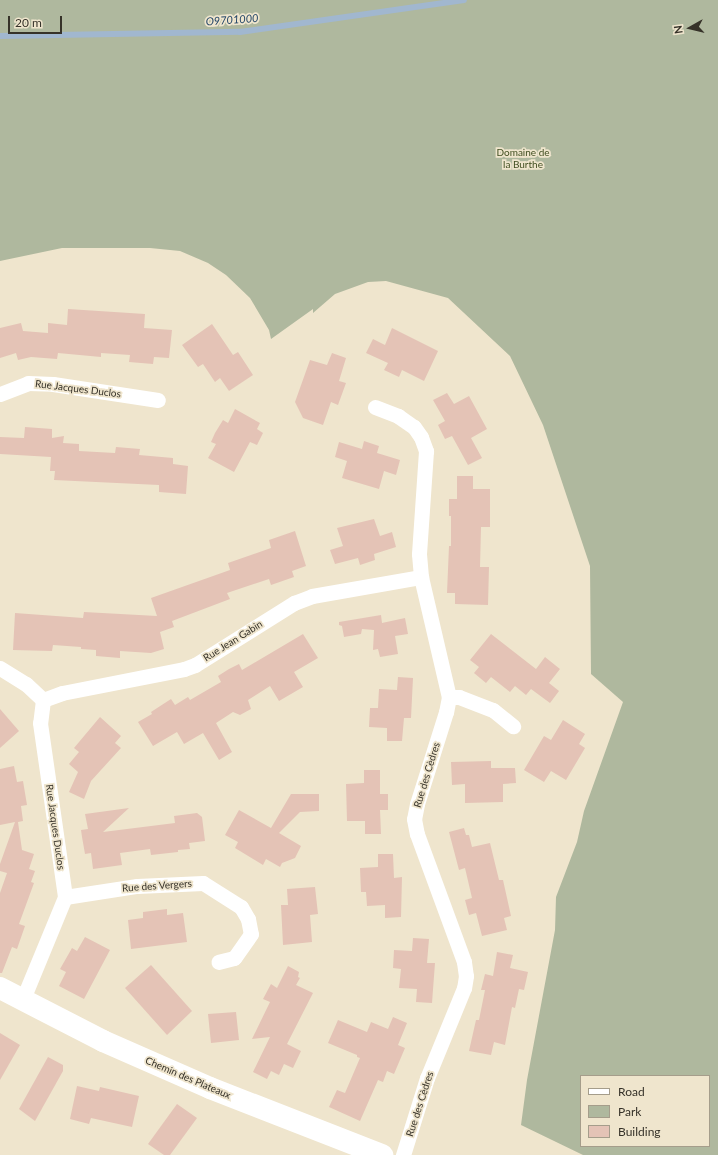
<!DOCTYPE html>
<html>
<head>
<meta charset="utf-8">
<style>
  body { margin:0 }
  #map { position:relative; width:718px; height:1155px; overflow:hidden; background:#efe5cd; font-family:Lato,sans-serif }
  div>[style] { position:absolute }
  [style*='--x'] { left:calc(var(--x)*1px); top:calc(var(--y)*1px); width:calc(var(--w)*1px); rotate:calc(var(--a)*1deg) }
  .green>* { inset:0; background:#afb89e }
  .stream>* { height:5.5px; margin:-2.75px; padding:0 2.75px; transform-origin:2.75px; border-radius:2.75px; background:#a1b7cf }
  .building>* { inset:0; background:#e4c3b6 }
  .street>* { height:15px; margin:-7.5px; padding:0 7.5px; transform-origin:7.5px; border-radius:7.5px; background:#fff }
  .secondary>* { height:22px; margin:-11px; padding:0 11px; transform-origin:11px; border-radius:11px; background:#fff }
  span { translate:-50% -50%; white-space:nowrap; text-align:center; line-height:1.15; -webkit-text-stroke:3.5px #efe5cd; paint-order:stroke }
  .park-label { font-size:10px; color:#414f21 }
  .street-label { font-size:10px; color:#363229 }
  .water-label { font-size:11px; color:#224567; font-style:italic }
  .legend { position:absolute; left:580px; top:1075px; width:130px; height:72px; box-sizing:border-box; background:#efe5cd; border:1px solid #a59d8b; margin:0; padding:5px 7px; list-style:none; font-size:12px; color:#363229 }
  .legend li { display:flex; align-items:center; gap:8px; height:20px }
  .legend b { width:20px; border:1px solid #a59d8b }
  .north { position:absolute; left:670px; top:8px; width:40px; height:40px; -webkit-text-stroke:3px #efe5cd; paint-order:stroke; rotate:262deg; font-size:11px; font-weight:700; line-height:16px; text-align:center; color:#363229 }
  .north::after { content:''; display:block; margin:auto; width:14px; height:18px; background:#363229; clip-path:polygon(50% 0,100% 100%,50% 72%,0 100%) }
  .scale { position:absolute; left:8px; top:16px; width:54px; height:18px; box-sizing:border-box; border:2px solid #363229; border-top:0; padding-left:5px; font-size:12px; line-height:14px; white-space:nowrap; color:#363229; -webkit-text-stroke:3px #efe5cd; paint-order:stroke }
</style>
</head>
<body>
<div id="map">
  <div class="green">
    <i style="clip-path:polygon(evenodd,0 0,718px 0,718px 1155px,583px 1155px,521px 1125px,527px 1080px,555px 930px,556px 897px,577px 842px,584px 811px,623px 702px,591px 674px,590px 566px,543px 425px,510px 356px,448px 298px,386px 281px,368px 282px,335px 294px,313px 313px,313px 309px,271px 339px,269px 330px,250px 298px,226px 275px,208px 263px,180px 251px,150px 248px,62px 248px,0 261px,0 0,581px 1076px,709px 1076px,709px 1146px,581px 1146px,581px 1076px)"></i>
  </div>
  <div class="stream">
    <i style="--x:0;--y:36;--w:240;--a:-1"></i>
    <i style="--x:240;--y:32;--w:226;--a:-8.1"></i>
  </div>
  <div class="building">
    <i style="clip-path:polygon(68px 309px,145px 314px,144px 328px,172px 330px,169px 358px,154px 357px,153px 364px,129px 362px,130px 355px,101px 353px,101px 357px,58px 353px,57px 359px,31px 357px,18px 360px,16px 353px,0 358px,0 328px,21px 323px,23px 331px,48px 333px,48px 323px,67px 325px)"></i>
    <i style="clip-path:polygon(212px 324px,233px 355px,238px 352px,253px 375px,229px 391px,220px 378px,215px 382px,203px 364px,198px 367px,182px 345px)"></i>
    <i style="clip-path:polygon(392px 328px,438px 351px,424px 381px,402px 370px,399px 377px,384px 370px,388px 363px,366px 353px,373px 339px,385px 345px)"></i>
    <i style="clip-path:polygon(332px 353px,346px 358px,339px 381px,346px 383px,338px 405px,331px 402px,323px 425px,303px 418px,295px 402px,310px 360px,327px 365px)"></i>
    <i style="clip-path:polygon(447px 393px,454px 404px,469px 396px,487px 429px,471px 438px,482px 458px,468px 465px,452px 436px,445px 439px,438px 425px,445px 421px,433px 400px)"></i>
    <i style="clip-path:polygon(235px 409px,260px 423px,257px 429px,263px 433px,257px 445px,250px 442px,234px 472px,208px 458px,216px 444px,211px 442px,215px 433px,223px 420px,228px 423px)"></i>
    <i style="clip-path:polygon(25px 427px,52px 429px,52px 438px,64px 436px,63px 443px,79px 444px,79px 451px,115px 453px,116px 447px,140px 449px,139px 455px,173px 458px,173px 464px,188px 466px,186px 494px,159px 492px,159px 485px,54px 480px,55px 471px,50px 471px,51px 457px,0 454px,0 437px,24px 438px)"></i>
    <i style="clip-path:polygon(364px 441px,379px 446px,377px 453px,400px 460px,396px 475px,384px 471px,379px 489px,342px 478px,347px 461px,335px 457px,339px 442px,362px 449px)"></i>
    <i style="clip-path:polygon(457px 476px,473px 476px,473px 489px,490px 489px,490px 527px,481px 527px,480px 567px,489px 567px,488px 605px,455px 604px,455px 593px,447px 593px,449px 546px,451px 546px,451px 516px,449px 516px,449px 499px,457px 499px)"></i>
    <i style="clip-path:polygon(374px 519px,380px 536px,392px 532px,396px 547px,374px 554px,375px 560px,360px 565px,358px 558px,335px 564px,330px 550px,343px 546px,337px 528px)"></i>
    <i style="clip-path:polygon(295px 531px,306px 566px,292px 571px,294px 577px,271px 585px,269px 579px,227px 593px,230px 599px,172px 621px,174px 627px,160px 632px,164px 649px,151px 653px,120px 651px,120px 658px,96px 656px,96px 650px,81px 649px,81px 647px,53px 645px,52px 651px,13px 650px,15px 613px,83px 618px,84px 612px,157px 616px,151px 598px,230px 570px,228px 563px,271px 548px,269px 540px)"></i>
    <i style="clip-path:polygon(381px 615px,382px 623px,405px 618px,408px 634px,395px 636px,398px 654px,380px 657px,378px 649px,373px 650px,374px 630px,362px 629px,361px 634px,344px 637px,342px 626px,339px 625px,339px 622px)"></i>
    <i style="clip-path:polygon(303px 634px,318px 658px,294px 672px,303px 687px,279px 701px,270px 686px,248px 700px,251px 709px,240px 715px,233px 712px,216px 723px,232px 752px,219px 760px,203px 733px,184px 744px,177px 732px,153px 746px,138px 722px,152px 714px,151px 712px,171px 699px,175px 705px,188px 697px,190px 700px,221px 682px,218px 676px,229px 669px,239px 664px,242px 670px)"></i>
    <i style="clip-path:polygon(491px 634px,536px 669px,545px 657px,560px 669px,549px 683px,559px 691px,550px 703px,531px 689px,526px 695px,515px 686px,510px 692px,491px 677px,486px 683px,474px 673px,479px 667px,470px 660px)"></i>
    <i style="clip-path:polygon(398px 677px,413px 678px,411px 718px,404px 718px,402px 741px,387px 741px,387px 728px,369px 727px,370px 708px,378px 708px,379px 689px,397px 690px)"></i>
    <i style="clip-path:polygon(0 709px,19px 731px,0 748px)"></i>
    <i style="clip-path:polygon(100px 717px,121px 736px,115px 743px,121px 748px,91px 781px,84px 799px,69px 792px,78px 772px,69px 764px,79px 752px,74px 748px)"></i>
    <i style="clip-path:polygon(563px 720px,585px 734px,579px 744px,585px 748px,566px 780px,551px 771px,544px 782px,524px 770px,544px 736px,551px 740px)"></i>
    <i style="clip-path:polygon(491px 761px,491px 768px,515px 768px,516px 783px,503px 784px,503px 802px,465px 803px,465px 784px,452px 785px,451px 762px)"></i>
    <i style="clip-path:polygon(14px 766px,17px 782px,23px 781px,27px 805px,21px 806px,23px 821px,18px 822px,22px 850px,34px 854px,29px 869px,35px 871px,31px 882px,34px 883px,19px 924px,25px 926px,17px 949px,12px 947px,2px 973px,0 973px,0 893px,7px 873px,0 871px,0 864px,15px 822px,0 825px,0 769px)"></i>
    <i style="clip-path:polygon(364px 770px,380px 770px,380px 794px,388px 794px,388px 810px,380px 810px,381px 834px,365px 834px,365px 821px,347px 821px,346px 784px,364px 783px)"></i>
    <i style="clip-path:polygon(291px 794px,319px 794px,319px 811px,300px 812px,279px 833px,301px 846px,295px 858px,282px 863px,280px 867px,266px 859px,263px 865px,235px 848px,238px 842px,225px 835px,239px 810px,271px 828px)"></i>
    <i style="clip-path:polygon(129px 808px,103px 832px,175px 823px,174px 816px,197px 813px,202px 817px,205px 841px,189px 843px,190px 849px,178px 850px,178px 852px,151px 855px,150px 849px,120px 853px,122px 865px,93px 869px,91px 853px,85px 854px,82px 837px,81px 830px,88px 829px,85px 814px)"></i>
    <i style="clip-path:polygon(464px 828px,466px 835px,469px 835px,472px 847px,490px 843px,499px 880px,503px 880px,511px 916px,504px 918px,507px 930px,482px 936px,476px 913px,469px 915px,465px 900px,472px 898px,465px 868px,459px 870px,449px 832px)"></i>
    <i style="clip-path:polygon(378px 854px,393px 854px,394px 878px,402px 877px,401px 917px,385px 918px,385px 905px,367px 906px,366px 892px,361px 892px,360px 868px,378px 867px)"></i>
    <i style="clip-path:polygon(315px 887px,318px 914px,310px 915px,312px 942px,283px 945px,281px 905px,288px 905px,287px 889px)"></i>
    <i style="clip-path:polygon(167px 909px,167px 915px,183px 913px,187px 942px,131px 949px,128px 920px,143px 918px,143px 912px)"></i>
    <i style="clip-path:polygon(85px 937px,110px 950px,84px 999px,59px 986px,66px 972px,60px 969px,72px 948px,77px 951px)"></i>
    <i style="clip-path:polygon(413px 938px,429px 939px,427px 963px,435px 963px,432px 1003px,416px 1002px,417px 989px,399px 988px,401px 969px,393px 968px,394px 950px,412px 951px)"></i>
    <i style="clip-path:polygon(497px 952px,513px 955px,510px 968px,528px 972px,524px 990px,519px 989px,515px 1008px,512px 1007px,505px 1045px,494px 1042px,491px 1055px,469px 1051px,476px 1020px,479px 1020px,485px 990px,481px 990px,485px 974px,493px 976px)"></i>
    <i style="clip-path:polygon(151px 965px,192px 1011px,167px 1035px,125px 988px)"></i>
    <i style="clip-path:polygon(288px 966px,299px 972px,298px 977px,300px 978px,296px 985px,313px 993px,287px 1044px,301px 1051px,293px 1068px,284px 1064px,279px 1075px,271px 1071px,267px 1079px,253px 1072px,270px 1037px,252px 1039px,270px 1002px,263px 999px,271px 984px,277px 988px)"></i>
    <i style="clip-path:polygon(236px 1012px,239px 1040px,211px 1043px,208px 1014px)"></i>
    <i style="clip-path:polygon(393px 1017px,407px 1023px,398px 1045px,405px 1048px,394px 1074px,387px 1071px,383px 1082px,378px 1080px,360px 1121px,329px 1107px,337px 1090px,345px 1093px,360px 1058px,357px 1057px,357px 1055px,328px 1043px,338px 1020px,367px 1032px,371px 1022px,388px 1029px)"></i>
    <i style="clip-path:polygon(0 1033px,20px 1045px,0 1080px)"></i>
    <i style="clip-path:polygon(48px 1057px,63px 1065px,63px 1071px,35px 1121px,19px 1109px)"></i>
    <i style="clip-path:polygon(77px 1086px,99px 1091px,100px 1087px,139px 1096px,132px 1127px,91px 1118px,89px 1124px,70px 1119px)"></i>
    <i style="clip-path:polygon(177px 1104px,197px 1118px,170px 1155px,164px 1155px,148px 1144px)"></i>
  </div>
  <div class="street">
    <i style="--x:0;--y:394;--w:30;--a:-21"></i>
    <i style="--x:28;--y:383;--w:25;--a:2"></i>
    <i style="--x:53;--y:384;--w:106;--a:8.7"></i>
    <i style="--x:375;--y:407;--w:25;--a:21"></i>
    <i style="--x:398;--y:416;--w:19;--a:35"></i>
    <i style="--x:414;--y:427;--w:12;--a:55"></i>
    <i style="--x:421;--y:437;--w:15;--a:70"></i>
    <i style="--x:426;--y:451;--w:103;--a:93.9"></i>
    <i style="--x:419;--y:554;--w:23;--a:85"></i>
    <i style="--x:421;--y:577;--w:123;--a:76.9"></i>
    <i style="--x:449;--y:697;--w:15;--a:101"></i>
    <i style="--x:446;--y:712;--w:96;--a:107.5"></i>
    <i style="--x:417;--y:804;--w:15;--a:101"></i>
    <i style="--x:414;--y:819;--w:15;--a:79"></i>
    <i style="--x:417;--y:834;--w:136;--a:69.8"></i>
    <i style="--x:464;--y:962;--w:14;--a:82"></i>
    <i style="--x:466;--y:976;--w:12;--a:99"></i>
    <i style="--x:464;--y:988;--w:97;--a:112.3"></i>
    <i style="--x:427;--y:1078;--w:81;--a:107.3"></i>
    <i style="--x:0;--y:668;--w:31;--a:32"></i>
    <i style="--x:26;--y:684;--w:23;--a:43"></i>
    <i style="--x:43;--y:700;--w:23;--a:97"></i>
    <i style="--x:40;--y:723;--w:176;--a:81.8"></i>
    <i style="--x:65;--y:897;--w:110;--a:112.4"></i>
    <i style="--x:449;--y:697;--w:10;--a:0"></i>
    <i style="--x:459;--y:697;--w:36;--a:21"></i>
    <i style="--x:493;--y:710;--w:26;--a:39"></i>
    <i style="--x:43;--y:700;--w:20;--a:-20"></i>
    <i style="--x:62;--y:693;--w:124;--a:-11.1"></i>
    <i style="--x:184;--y:669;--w:12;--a:-20"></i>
    <i style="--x:195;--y:665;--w:117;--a:-32.1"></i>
    <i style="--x:294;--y:603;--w:19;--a:-21"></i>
    <i style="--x:312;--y:596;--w:111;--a:-9.9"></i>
    <i style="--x:65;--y:897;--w:73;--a:-8.7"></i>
    <i style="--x:137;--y:886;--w:66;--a:-2.6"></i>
    <i style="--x:203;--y:883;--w:45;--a:32.3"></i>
    <i style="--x:241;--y:907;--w:14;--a:60"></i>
    <i style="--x:248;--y:919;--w:15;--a:79"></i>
    <i style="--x:251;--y:934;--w:29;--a:125"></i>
    <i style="--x:234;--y:958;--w:16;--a:166"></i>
  </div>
  <div class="secondary">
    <i style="--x:0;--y:988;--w:116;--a:27.2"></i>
    <i style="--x:103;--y:1041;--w:117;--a:23.7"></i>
    <i style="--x:210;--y:1088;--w:185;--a:21.3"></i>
  </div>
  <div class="park-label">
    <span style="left:523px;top:158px">Domaine de<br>la Burthe</span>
  </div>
  <div class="street-label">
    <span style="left:78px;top:389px;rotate:7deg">Rue Jacques Duclos</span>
    <span style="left:233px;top:641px;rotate:-32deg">Rue Jean Gabin</span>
    <span style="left:427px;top:775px;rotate:-73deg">Rue des Cèdres</span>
    <span style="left:55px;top:827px;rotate:82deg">Rue Jacques Duclos</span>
    <span style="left:157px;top:886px;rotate:-4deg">Rue des Vergers</span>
    <span style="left:188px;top:1078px;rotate:23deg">Chemin des Plateaux</span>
    <span style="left:420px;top:1104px;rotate:-72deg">Rue des Cèdres</span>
  </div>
  <div class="water-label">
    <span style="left:232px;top:20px;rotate:-4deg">O9701000</span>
  </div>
  <ul class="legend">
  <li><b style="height:5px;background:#fff"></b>Road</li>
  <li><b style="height:11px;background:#afb89e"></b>Park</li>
  <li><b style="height:11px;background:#e4c3b6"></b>Building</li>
  </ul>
  <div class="north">N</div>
  <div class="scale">20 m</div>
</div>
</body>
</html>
